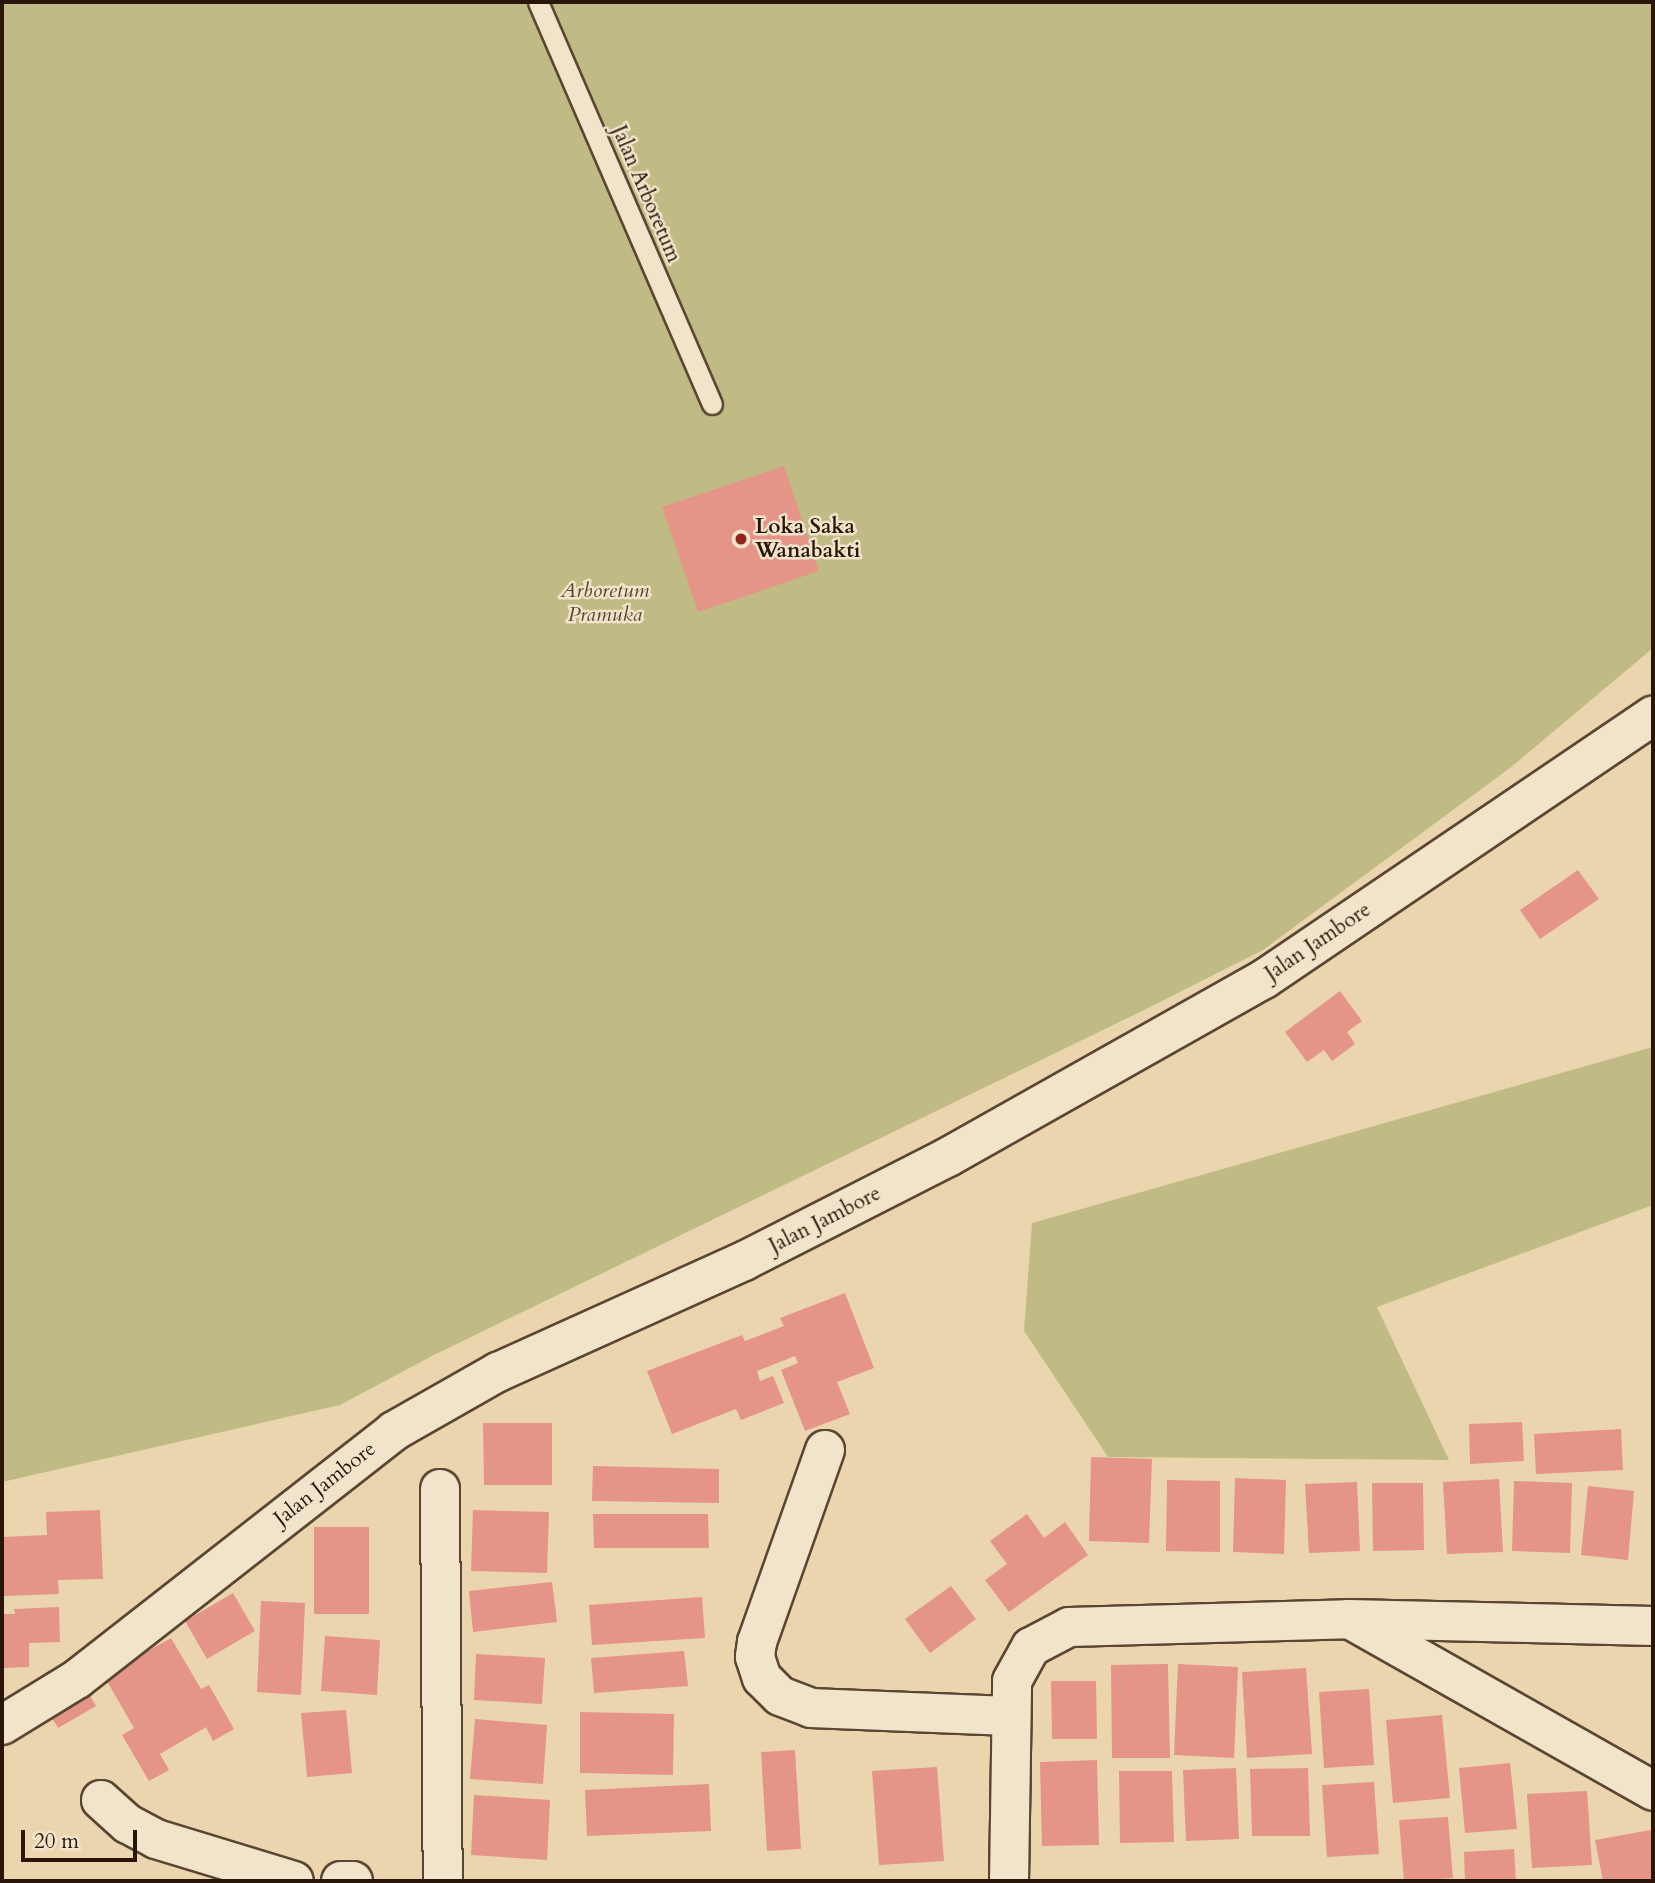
<!DOCTYPE html>
<html>
<head>
<meta charset="utf-8">
<style>
  body { margin:0 }
  #map { position:relative; width:1655px; height:1883px; overflow:hidden; background:#ebd5ae; font-family:Cardo,serif }
  div>[style] { position:absolute }
  [style*='--x'] { left:calc(var(--x)*1px); top:calc(var(--y)*1px); width:calc(var(--w)*1px); rotate:calc(var(--a)*1deg) }
  .green>* { inset:0; background:#c0bb85 }
  .building>* { inset:0; background:#e59488 }
  .roads { filter:drop-shadow(2px 0 #5a4632) drop-shadow(-2px 0 #5a4632) drop-shadow(0 2px #5a4632) drop-shadow(0 -2px #5a4632) }
  .service>* { height:19px; margin:-9.5px; padding:0 9.5px; transform-origin:9.5px; border-radius:9.5px; background:#f2e4ca }
  .minor>* { height:38px; margin:-19px; padding:0 19px; transform-origin:19px; border-radius:19px; background:#f2e4ca }
  .dots>* { width:19px; height:19px; translate:-50% -50%; box-sizing:border-box; border:4px solid #f2e4ca; border-radius:50% }
  span { translate:-50% -50%; white-space:nowrap; text-align:center; line-height:1.15; -webkit-text-stroke:5px #f2e4ca; paint-order:stroke }
  .street-label { font-size:21px; color:#291608 }
  .poi-label { font-size:21px; color:#291608; font-weight:700 }
  .left { translate:0 -50%; text-align:left }
  .park-label { font-size:21px; color:#56482e; font-style:italic }
  .frame { position:absolute; inset:0; border:4px solid #291608; pointer-events:none }
  .scale { position:absolute; left:21px; top:1830px; width:116px; height:32px; box-sizing:border-box; border:4px solid #291608; border-top:0; padding-left:9px; font-size:21px; line-height:24px; white-space:nowrap; color:#291608; -webkit-text-stroke:5px #f2e4ca; paint-order:stroke }
</style>
</head>
<body>
<div id="map">
  <div class="green">
    <i style="clip-path:polygon(2px 2px,1653px 2px,1653px 648px,1510px 768px,1263px 950px,1142px 1011px,432px 1356px,340px 1405px,2px 1482px)"></i>
    <i style="clip-path:polygon(1653px 1047px,1653px 1205px,1377px 1307px,1449px 1460px,1108px 1457px,1024px 1331px,1032px 1223px)"></i>
  </div>
  <div class="building">
    <i style="clip-path:polygon(784px 466px,819px 571px,698px 612px,662px 507px)"></i>
    <i style="clip-path:polygon(1578px 870px,1599px 899px,1540px 939px,1520px 910px)"></i>
    <i style="clip-path:polygon(1340px 991px,1362px 1021px,1347px 1032px,1355px 1044px,1332px 1061px,1324px 1050px,1307px 1062px,1285px 1032px)"></i>
    <i style="clip-path:polygon(845px 1293px,874px 1368px,837px 1382px,850px 1414px,805px 1431px,781px 1370px,798px 1363px,795px 1356px,757px 1371px,760px 1381px,773px 1376px,784px 1403px,741px 1420px,736px 1409px,672px 1434px,647px 1371px,742px 1335px,745px 1341px,784px 1326px,780px 1318px)"></i>
    <i style="clip-path:polygon(1522px 1422px,1524px 1461px,1470px 1464px,1469px 1424px)"></i>
    <i style="clip-path:polygon(483px 1423px,552px 1423px,552px 1485px,484px 1485px)"></i>
    <i style="clip-path:polygon(1621px 1429px,1623px 1470px,1536px 1474px,1534px 1434px)"></i>
    <i style="clip-path:polygon(1091px 1457px,1152px 1459px,1149px 1543px,1089px 1541px)"></i>
    <i style="clip-path:polygon(593px 1466px,719px 1469px,719px 1503px,592px 1501px)"></i>
    <i style="clip-path:polygon(1235px 1478px,1286px 1480px,1284px 1554px,1233px 1552px)"></i>
    <i style="clip-path:polygon(1499px 1479px,1503px 1552px,1447px 1554px,1443px 1482px)"></i>
    <i style="clip-path:polygon(1167px 1480px,1220px 1481px,1220px 1552px,1166px 1551px)"></i>
    <i style="clip-path:polygon(1514px 1481px,1572px 1483px,1570px 1553px,1512px 1551px)"></i>
    <i style="clip-path:polygon(1357px 1482px,1360px 1551px,1309px 1553px,1305px 1484px)"></i>
    <i style="clip-path:polygon(1372px 1483px,1423px 1483px,1424px 1550px,1373px 1551px)"></i>
    <i style="clip-path:polygon(1588px 1486px,1634px 1491px,1628px 1560px,1581px 1555px)"></i>
    <i style="clip-path:polygon(100px 1510px,103px 1579px,58px 1580px,59px 1594px,2px 1596px,2px 1537px,47px 1535px,46px 1512px)"></i>
    <i style="clip-path:polygon(473px 1510px,549px 1512px,547px 1573px,471px 1571px)"></i>
    <i style="clip-path:polygon(593px 1514px,708px 1514px,709px 1548px,594px 1548px)"></i>
    <i style="clip-path:polygon(1027px 1514px,1044px 1538px,1065px 1522px,1088px 1555px,1009px 1612px,985px 1580px,1007px 1564px,990px 1541px)"></i>
    <i style="clip-path:polygon(314px 1527px,369px 1527px,369px 1614px,314px 1614px)"></i>
    <i style="clip-path:polygon(552px 1582px,557px 1622px,473px 1632px,469px 1591px)"></i>
    <i style="clip-path:polygon(951px 1586px,976px 1619px,930px 1653px,905px 1619px)"></i>
    <i style="clip-path:polygon(233px 1593px,255px 1631px,207px 1659px,185px 1621px)"></i>
    <i style="clip-path:polygon(702px 1597px,705px 1638px,592px 1645px,589px 1605px)"></i>
    <i style="clip-path:polygon(261px 1601px,305px 1603px,301px 1695px,257px 1692px)"></i>
    <i style="clip-path:polygon(59px 1607px,60px 1642px,29px 1643px,29px 1667px,2px 1668px,2px 1614px,15px 1614px,14px 1609px)"></i>
    <i style="clip-path:polygon(325px 1636px,380px 1640px,377px 1695px,321px 1691px)"></i>
    <i style="clip-path:polygon(171px 1638px,201px 1689px,209px 1685px,234px 1729px,213px 1741px,206px 1727px,160px 1754px,169px 1770px,149px 1781px,122px 1735px,134px 1728px,104px 1676px)"></i>
    <i style="clip-path:polygon(684px 1651px,688px 1686px,594px 1693px,591px 1658px)"></i>
    <i style="clip-path:polygon(476px 1654px,545px 1658px,542px 1704px,474px 1700px)"></i>
    <i style="clip-path:polygon(1168px 1664px,1170px 1758px,1112px 1758px,1111px 1665px)"></i>
    <i style="clip-path:polygon(1178px 1664px,1238px 1667px,1234px 1758px,1174px 1755px)"></i>
    <i style="clip-path:polygon(1306px 1668px,1312px 1754px,1247px 1758px,1242px 1672px)"></i>
    <i style="clip-path:polygon(1051px 1681px,1096px 1681px,1097px 1739px,1052px 1739px)"></i>
    <i style="clip-path:polygon(85px 1687px,96px 1706px,58px 1728px,46px 1708px)"></i>
    <i style="clip-path:polygon(1369px 1689px,1374px 1765px,1324px 1768px,1319px 1692px)"></i>
    <i style="clip-path:polygon(346px 1710px,352px 1773px,307px 1777px,301px 1713px)"></i>
    <i style="clip-path:polygon(580px 1712px,674px 1714px,673px 1775px,580px 1773px)"></i>
    <i style="clip-path:polygon(1442px 1715px,1450px 1798px,1393px 1803px,1386px 1720px)"></i>
    <i style="clip-path:polygon(475px 1719px,547px 1725px,543px 1784px,470px 1779px)"></i>
    <i style="clip-path:polygon(795px 1750px,801px 1849px,767px 1851px,761px 1752px)"></i>
    <i style="clip-path:polygon(1097px 1760px,1099px 1845px,1042px 1846px,1040px 1762px)"></i>
    <i style="clip-path:polygon(1510px 1763px,1517px 1829px,1465px 1833px,1459px 1768px)"></i>
    <i style="clip-path:polygon(937px 1767px,944px 1861px,879px 1865px,872px 1771px)"></i>
    <i style="clip-path:polygon(1236px 1768px,1239px 1839px,1186px 1841px,1183px 1770px)"></i>
    <i style="clip-path:polygon(1308px 1768px,1310px 1836px,1252px 1836px,1250px 1769px)"></i>
    <i style="clip-path:polygon(1119px 1771px,1172px 1771px,1174px 1842px,1120px 1843px)"></i>
    <i style="clip-path:polygon(1374px 1782px,1379px 1854px,1327px 1857px,1322px 1785px)"></i>
    <i style="clip-path:polygon(709px 1784px,711px 1831px,587px 1836px,585px 1790px)"></i>
    <i style="clip-path:polygon(1587px 1791px,1592px 1865px,1532px 1868px,1527px 1794px)"></i>
    <i style="clip-path:polygon(474px 1795px,550px 1800px,547px 1860px,471px 1855px)"></i>
    <i style="clip-path:polygon(1448px 1817px,1453px 1878px,1404px 1881px,1399px 1820px)"></i>
    <i style="clip-path:polygon(1651px 1830px,1653px 1881px,1603px 1881px,1595px 1840px)"></i>
    <i style="clip-path:polygon(1514px 1849px,1516px 1881px,1465px 1881px,1464px 1852px)"></i>
  </div>
  <div class="roads">
    <div class="service">
      <i style="--x:538;--y:2;--w:438;--a:66.6"></i>
    </div>
    <div class="minor">
      <i style="--x:825;--y:1450;--w:204;--a:109.5"></i>
      <i style="--x:757;--y:1642;--w:15;--a:98"></i>
      <i style="--x:755;--y:1657;--w:22;--a:72"></i>
      <i style="--x:762;--y:1678;--w:25;--a:45"></i>
      <i style="--x:780;--y:1696;--w:33;--a:21"></i>
      <i style="--x:811;--y:1708;--w:198;--a:2.3"></i>
      <i style="--x:440;--y:1489;--w:392;--a:89.6"></i>
      <i style="--x:1353;--y:1621;--w:345;--a:29.5"></i>
      <i style="--x:2;--y:1725;--w:88;--a:-31.5"></i>
      <i style="--x:77;--y:1679;--w:402;--a:-38"></i>
      <i style="--x:394;--y:1431;--w:120;--a:-29.6"></i>
      <i style="--x:498;--y:1372;--w:270;--a:-24.3"></i>
      <i style="--x:744;--y:1261;--w:229;--a:-27"></i>
      <i style="--x:948;--y:1157;--w:363;--a:-29.4"></i>
      <i style="--x:1264;--y:979;--w:470;--a:-34.1"></i>
      <i style="--x:101;--y:1800;--w:36;--a:42"></i>
      <i style="--x:128;--y:1824;--w:32;--a:28"></i>
      <i style="--x:156;--y:1839;--w:144;--a:16.9"></i>
      <i style="--x:341;--y:1881;--w:12;--a:0"></i>
      <i style="--x:1009;--y:1881;--w:200;--a:-89.1"></i>
      <i style="--x:1012;--y:1681;--w:39;--a:-61"></i>
      <i style="--x:1031;--y:1647;--w:43;--a:-27.8"></i>
      <i style="--x:1069;--y:1627;--w:279;--a:-1.6"></i>
      <i style="--x:1348;--y:1619;--w:305;--a:1.3"></i>
    </div>
  </div>
  <div class="dots">
    <i style="left:741px;top:539px;background:#8f2418"></i>
  </div>
  <div class="street-label">
    <span style="left:646px;top:194px;rotate:67deg">Jalan Arboretum</span>
    <span style="left:1318px;top:942px;rotate:-34deg">Jalan Jambore</span>
    <span style="left:825px;top:1220px;rotate:-27deg">Jalan Jambore</span>
    <span style="left:325px;top:1484px;rotate:-38deg">Jalan Jambore</span>
  </div>
  <div class="poi-label">
    <span class="left" style="left:755px;top:539px">Loka Saka<br>Wanabakti</span>
  </div>
  <div class="park-label">
    <span style="left:605px;top:603px">Arboretum<br>Pramuka</span>
  </div>
  <div class="frame"></div>
  <div class="scale">20 m</div>
</div>
</body>
</html>
